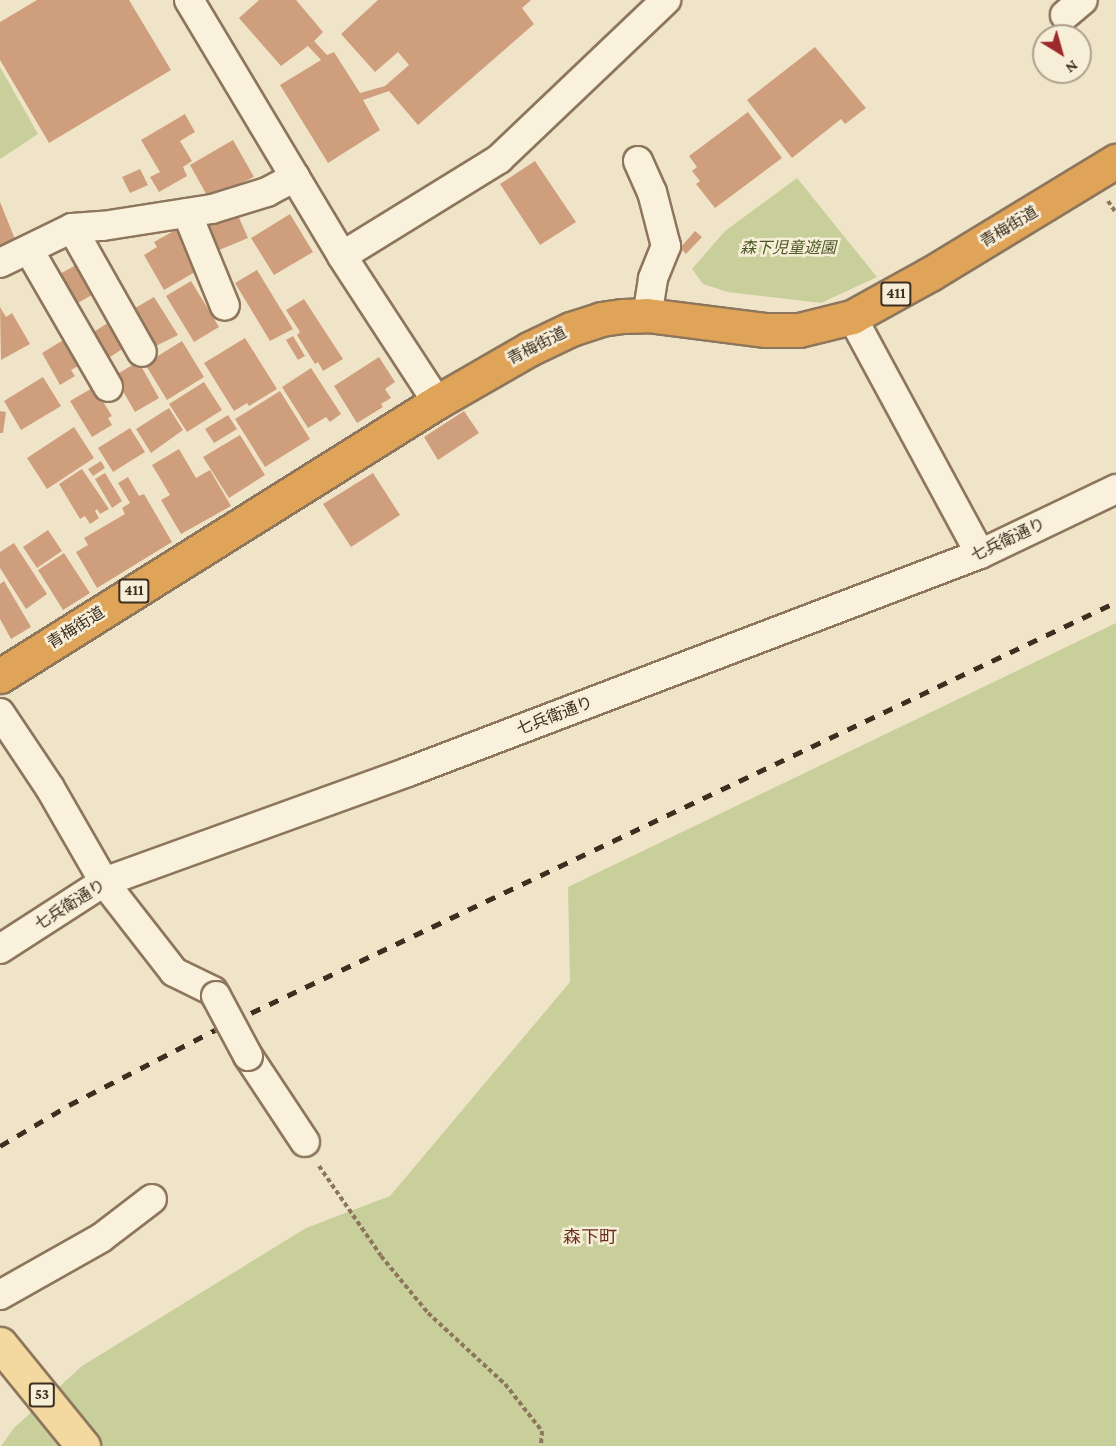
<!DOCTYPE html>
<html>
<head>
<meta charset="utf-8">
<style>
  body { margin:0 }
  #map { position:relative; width:1116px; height:1446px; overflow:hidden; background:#f0e4c8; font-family:"Crimson Pro","Noto Sans JP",serif }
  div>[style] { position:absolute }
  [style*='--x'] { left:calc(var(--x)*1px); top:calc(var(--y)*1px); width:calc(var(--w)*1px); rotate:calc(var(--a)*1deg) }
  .green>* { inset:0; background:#c9cf9b }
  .building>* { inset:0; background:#cf9f7d }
  .path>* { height:4px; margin-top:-2px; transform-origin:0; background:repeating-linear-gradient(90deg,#8d765c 0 4.5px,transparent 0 7.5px) }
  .roads { filter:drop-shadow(2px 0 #8d765c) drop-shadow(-2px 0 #8d765c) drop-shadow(0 2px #8d765c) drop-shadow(0 -2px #8d765c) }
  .minor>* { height:28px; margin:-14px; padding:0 14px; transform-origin:14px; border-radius:14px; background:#faf1dc }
  .major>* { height:33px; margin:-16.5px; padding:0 16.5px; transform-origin:16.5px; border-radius:16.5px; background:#f3d9a0 }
  .highway>* { height:33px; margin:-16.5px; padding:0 16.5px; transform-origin:16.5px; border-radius:16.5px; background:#e0a458 }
  .rail>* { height:4.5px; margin-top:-2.25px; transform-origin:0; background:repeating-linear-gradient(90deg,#3d2e20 0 10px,transparent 0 20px) }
  .bridges { filter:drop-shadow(2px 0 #8d765c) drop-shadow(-2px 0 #8d765c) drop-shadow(0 2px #8d765c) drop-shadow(0 -2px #8d765c) }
  .minor-bridge>* { height:28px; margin:-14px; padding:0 14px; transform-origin:14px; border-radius:14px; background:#faf1dc }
  span { translate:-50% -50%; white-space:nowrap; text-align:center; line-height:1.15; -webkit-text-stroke:5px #f7eed8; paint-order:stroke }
  .shield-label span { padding:2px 4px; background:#f7eed8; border:2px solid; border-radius:4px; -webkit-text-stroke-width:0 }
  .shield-label { font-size:15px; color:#3d2e20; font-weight:700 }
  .street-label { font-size:16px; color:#3d2e20 }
  .park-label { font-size:16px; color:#4d5a26; font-style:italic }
  .neighbourhood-label { font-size:18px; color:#6b2e1e }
  .north { position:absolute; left:1032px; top:24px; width:60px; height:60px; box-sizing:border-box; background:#f7eed8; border:2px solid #ada18e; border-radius:50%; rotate:143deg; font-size:16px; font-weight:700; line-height:24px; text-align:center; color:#3d2e20 }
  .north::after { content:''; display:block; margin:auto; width:21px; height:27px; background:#9e2a2b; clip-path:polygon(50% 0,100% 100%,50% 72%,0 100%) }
</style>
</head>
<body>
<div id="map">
  <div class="green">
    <i style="clip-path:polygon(0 67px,38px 134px,0 159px)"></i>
    <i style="clip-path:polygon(797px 178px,877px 277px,821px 303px,728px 292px,703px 284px,692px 269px,725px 231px)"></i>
    <i style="clip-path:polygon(1116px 623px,1116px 1446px,1px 1446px,14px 1428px,82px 1366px,306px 1228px,390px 1196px,570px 982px,568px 887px)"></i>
  </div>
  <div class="building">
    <i style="clip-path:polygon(37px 0,129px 0,171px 70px,49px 143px,0 60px,0 22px)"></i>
    <i style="clip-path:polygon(259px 0,296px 0,323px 32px,314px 41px,327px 55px,334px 52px,360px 93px,385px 86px,409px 65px,398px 52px,375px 72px,341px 34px,378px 0,531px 0,522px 8px,534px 24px,418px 125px,389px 91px,363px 100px,380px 130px,328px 163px,280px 85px,321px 60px,308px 46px,281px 66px,239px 18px)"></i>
    <i style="clip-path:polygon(815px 47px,866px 108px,845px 124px,841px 119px,792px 158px,747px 100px)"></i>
    <i style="clip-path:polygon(748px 112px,782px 158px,715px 208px,696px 184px,700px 181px,692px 171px,697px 167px,689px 156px)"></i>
    <i style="clip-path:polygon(185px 114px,195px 132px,180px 141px,192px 161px,183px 167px,187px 176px,159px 192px,150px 177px,160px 172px,141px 140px)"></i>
    <i style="clip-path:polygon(233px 140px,254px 177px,209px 199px,190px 165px)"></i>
    <i style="clip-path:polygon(535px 161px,576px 222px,540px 245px,500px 184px)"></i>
    <i style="clip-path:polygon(140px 169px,148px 185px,130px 193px,122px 177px)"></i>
    <i style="clip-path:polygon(0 202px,15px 239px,0 245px)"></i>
    <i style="clip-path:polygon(236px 211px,248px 238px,212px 253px,200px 227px)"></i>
    <i style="clip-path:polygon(290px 214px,313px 252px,274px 275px,251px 238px)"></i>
    <i style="clip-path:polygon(179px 228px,202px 268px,164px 290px,144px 255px,157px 247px,154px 242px)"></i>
    <i style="clip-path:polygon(695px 231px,702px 237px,686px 254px,680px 248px)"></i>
    <i style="clip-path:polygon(85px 260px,97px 292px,78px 303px,74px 296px,70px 298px,58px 275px)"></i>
    <i style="clip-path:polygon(257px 270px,293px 329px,270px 341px,235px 283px)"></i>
    <i style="clip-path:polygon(191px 281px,219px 327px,194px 342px,166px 296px)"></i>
    <i style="clip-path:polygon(154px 297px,178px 335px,148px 350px,125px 314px)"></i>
    <i style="clip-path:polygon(304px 299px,343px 359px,323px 371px,318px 362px,315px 364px,297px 335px,300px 332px,286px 310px)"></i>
    <i style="clip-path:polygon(0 307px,6px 317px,12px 313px,30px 344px,1px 360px)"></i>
    <i style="clip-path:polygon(114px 319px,130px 344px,107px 359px,92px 333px)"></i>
    <i style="clip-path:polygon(293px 336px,305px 356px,298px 360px,286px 340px)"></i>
    <i style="clip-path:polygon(245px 338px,277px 389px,249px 406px,247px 403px,234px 411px,204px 363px)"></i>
    <i style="clip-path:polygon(65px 339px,80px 365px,71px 370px,75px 376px,60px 385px,42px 353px)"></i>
    <i style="clip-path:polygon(182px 341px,204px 377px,167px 400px,145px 364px)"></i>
    <i style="clip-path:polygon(379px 357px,395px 382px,385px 389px,391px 398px,381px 404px,383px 407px,357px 423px,334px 386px)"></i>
    <i style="clip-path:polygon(134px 364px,137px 368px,141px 366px,159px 398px,135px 412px,114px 376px)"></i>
    <i style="clip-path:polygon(311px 368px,341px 414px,330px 422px,326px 417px,308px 428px,282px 387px)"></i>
    <i style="clip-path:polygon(43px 377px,61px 406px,21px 430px,4px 401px)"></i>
    <i style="clip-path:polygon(204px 382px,222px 410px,187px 432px,169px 404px)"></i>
    <i style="clip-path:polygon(94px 387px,112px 416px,108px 418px,112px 425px,92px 437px,70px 401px)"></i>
    <i style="clip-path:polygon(280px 391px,310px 439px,265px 467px,235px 419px)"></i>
    <i style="clip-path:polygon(169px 408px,183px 430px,151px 453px,136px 429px)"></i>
    <i style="clip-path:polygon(0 411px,6px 412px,3px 433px,0 433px)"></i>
    <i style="clip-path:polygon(464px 411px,479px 433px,438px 460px,424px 437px)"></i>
    <i style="clip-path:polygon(228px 415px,237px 429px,214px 443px,205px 429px)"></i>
    <i style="clip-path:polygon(74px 427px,94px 458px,47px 489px,27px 458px)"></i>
    <i style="clip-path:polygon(130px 428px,145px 452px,113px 472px,98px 448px)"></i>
    <i style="clip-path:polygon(240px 435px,265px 475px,229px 498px,203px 457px)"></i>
    <i style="clip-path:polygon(179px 449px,196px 478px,210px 470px,231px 506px,181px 534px,161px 500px,170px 495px,152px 465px)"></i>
    <i style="clip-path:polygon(101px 461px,105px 468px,93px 476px,88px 469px)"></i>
    <i style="clip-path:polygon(82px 469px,109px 509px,100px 514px,97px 509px,95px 511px,99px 518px,90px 524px,85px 516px,80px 519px,59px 484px)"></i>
    <i style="clip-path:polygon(105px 473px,122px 501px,112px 508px,95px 479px)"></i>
    <i style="clip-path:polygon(373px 473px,400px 515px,351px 547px,323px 504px)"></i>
    <i style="clip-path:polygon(128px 477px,139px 496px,144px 494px,172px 542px,97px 588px,76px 552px,88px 545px,84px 538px,125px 514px,122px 508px,130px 503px,118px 483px)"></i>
    <i style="clip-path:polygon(48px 530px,62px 551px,37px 568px,23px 547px)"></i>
    <i style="clip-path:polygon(14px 543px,47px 594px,26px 609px,0 568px,0 552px)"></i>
    <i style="clip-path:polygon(64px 553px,90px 593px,63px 610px,38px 570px)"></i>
    <i style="clip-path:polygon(4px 581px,31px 627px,11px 639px,0 619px,0 584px)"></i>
  </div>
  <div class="path">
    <i style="--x:1108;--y:201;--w:14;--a:56"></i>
    <i style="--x:319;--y:1166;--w:109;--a:55.4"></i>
    <i style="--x:381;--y:1256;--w:74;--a:50.5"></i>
    <i style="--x:428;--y:1313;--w:105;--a:42.7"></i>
    <i style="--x:505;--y:1384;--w:60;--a:51.8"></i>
    <i style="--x:542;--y:1431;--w:15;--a:94"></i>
  </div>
  <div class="roads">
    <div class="minor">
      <i style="--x:189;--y:0;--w:298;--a:59.1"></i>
      <i style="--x:342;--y:256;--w:174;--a:56.9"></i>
      <i style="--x:1065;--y:15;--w:23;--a:-40"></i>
      <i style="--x:638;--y:161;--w:34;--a:66"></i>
      <i style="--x:652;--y:192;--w:56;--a:75.5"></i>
      <i style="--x:666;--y:246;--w:35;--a:112"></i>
      <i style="--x:653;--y:279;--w:36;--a:99"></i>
      <i style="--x:187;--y:213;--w:100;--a:67.8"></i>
      <i style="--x:72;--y:228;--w:142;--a:60.6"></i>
      <i style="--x:29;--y:250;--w:158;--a:60"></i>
      <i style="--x:342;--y:256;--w:185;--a:-31.7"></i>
      <i style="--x:499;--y:159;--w:231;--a:-43.6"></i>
      <i style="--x:0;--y:263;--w:80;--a:-25.9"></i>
      <i style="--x:72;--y:228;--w:31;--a:-4"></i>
      <i style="--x:103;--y:226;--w:110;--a:-8.9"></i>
      <i style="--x:212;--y:209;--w:58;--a:-17.2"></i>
      <i style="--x:267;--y:192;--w:32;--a:-28"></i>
      <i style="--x:852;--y:317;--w:269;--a:61.6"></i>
      <i style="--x:0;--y:713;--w:90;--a:56.3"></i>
      <i style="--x:50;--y:788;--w:108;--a:60.1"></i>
      <i style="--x:104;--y:882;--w:114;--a:52.1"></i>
      <i style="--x:174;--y:972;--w:43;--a:26"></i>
      <i style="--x:213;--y:991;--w:6;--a:59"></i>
      <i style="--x:0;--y:949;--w:124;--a:-32.8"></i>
      <i style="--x:104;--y:882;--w:323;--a:-19.9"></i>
      <i style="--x:408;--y:772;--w:612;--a:-20.86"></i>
      <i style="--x:980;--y:554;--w:151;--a:-25.5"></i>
      <i style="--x:248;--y:1056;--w:103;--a:56.5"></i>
      <i style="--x:0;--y:1295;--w:116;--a:-29.4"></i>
      <i style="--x:101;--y:1238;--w:64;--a:-37.4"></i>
    </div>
    <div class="major">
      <i style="--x:0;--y:1344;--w:132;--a:50.9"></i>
    </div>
    <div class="highway">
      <i style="--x:0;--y:676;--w:516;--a:-32.09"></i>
      <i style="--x:437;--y:402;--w:106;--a:-29.9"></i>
      <i style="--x:529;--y:349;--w:47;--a:-25.5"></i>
      <i style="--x:571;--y:329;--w:32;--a:-18"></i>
      <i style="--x:601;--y:319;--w:22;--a:-8"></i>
      <i style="--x:623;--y:316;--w:24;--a:-2"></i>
      <i style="--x:647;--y:315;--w:120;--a:7.2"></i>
      <i style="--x:766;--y:330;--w:33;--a:0"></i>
      <i style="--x:799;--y:330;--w:55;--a:-13.8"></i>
      <i style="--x:852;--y:317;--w:89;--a:-28.9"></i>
      <i style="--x:930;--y:274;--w:218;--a:-31.3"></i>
    </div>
  </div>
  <div class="rail">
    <i style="--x:0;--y:1146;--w:80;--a:-30.7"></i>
    <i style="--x:69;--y:1105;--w:164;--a:-27.2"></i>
    <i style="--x:215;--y:1030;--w:997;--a:-25.41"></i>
  </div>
  <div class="bridges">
    <div class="minor-bridge">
      <i style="--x:216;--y:996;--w:68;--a:61.9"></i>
    </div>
  </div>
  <div class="shield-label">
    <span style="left:896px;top:294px">411</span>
    <span style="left:134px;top:591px">411</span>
    <span style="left:42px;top:1395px">53</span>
  </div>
  <div class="street-label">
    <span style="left:1009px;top:227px;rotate:-31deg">青梅街道</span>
    <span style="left:537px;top:346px;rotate:-27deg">青梅街道</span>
    <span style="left:1008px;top:540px;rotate:-25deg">七兵衛通り</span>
    <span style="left:76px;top:628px;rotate:-32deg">青梅街道</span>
    <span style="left:555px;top:716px;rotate:-21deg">七兵衛通り</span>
    <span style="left:70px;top:905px;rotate:-32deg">七兵衛通り</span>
  </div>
  <div class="park-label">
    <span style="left:788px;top:248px">森下児童遊園</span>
  </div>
  <div class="neighbourhood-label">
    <span style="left:590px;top:1237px">森下町</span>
  </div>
  <div class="north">N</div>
</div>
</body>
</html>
